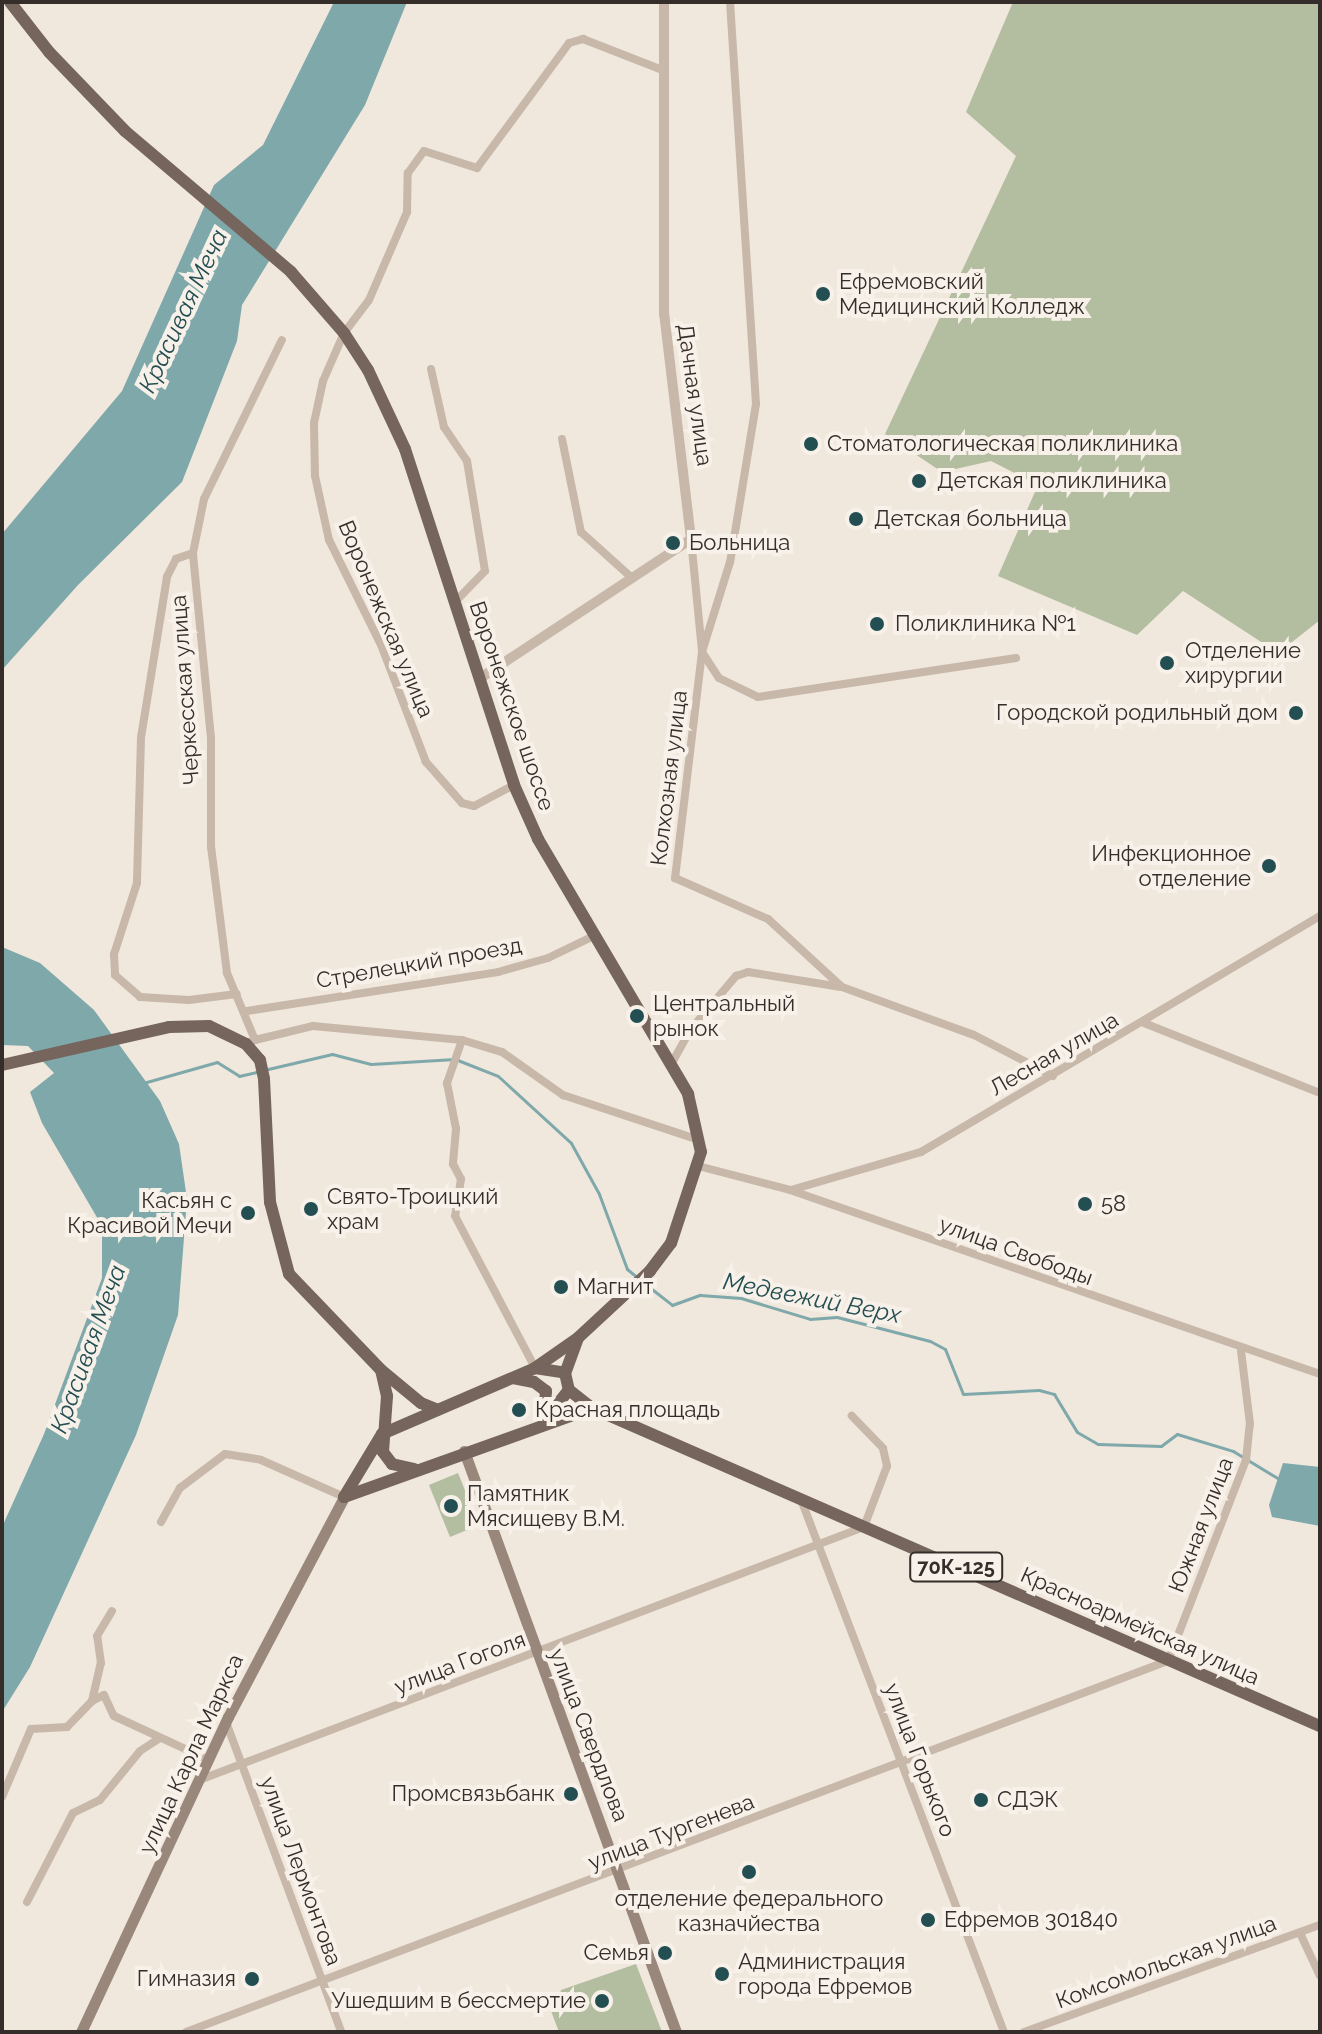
<!DOCTYPE html>
<html>
<head>
<meta charset="utf-8">
<style>
  body { margin:0 }
  #map { position:relative; width:1322px; height:2034px; overflow:hidden; background:#f0e7dd; font-family:Raleway,sans-serif }
  div>[style] { position:absolute }
  [style*='--x'] { left:calc(var(--x)*1px); top:calc(var(--y)*1px); width:calc(var(--w)*1px); rotate:calc(var(--a)*1deg) }
  .green>* { inset:0; background:#b3bd9f }
  .water>* { inset:0; background:#7fa8aa }
  .stream>* { height:3px; margin:-1.5px; padding:0 1.5px; transform-origin:1.5px; border-radius:1.5px; background:#7fa8aa }
  .minor>* { height:8px; margin:-4px; padding:0 4px; transform-origin:4px; border-radius:4px; background:#c7b8aa }
  .tertiary>* { height:10px; margin:-5px; padding:0 5px; transform-origin:5px; border-radius:5px; background:#c7b8aa }
  .secondary>* { height:11px; margin:-5.5px; padding:0 5.5px; transform-origin:5.5px; border-radius:5.5px; background:#9a877c }
  .primary>* { height:12px; margin:-6px; padding:0 6px; transform-origin:6px; border-radius:6px; background:#75655c }
  .dots>* { width:22px; height:22px; translate:-50% -50%; box-sizing:border-box; border:4px solid #f8f1e9; border-radius:50% }
  span { translate:-50% -50%; white-space:nowrap; text-align:center; line-height:1.15; -webkit-text-stroke:8px #f8f1e9; paint-order:stroke }
  .shield-label span { padding:2px 6px; background:#f8f1e9; border:2px solid; border-radius:6px; -webkit-text-stroke-width:0 }
  .shield-label { font-size:20px; color:#352d29; font-weight:700 }
  .poi-label { font-size:22px; color:#352d29 }
  .left { translate:0 -50%; text-align:left }
  .right { translate:-100% -50%; text-align:right }
  .street-label { font-size:22px; color:#352d29 }
  .water-label { font-size:24px; color:#234e52; font-style:italic }
  .frame { position:absolute; inset:0; border:4px solid #352d29; pointer-events:none }
</style>
</head>
<body>
<div id="map">
  <div class="green">
    <i style="clip-path:polygon(1013px 2px,1320px 2px,1320px 620px,1278px 653px,1183px 591px,1137px 635px,998px 576px,1038px 485px,991px 461px,942px 472px,885px 434px,1016px 156px,966px 112px)"></i>
    <i style="clip-path:polygon(458px 1473px,479px 1525px,450px 1537px,429px 1485px)"></i>
    <i style="clip-path:polygon(636px 1964px,662px 2032px,559px 2032px,548px 2003px,559px 1998px,561px 1990px)"></i>
  </div>
  <div class="water">
    <i style="clip-path:polygon(334px 2px,407px 2px,365px 105px,242px 305px,237px 341px,182px 482px,78px 585px,2px 670px,2px 534px,122px 391px,214px 185px,263px 145px)"></i>
    <i style="clip-path:polygon(2px 947px,40px 963px,94px 1010px,160px 1101px,179px 1144px,187px 1199px,178px 1315px,136px 1435px,30px 1667px,2px 1712px,2px 1527px,44px 1434px,102px 1278px,102px 1226px,42px 1123px,30px 1092px,54px 1073px,28px 1046px,2px 1045px)"></i>
    <i style="clip-path:polygon(1283px 1463px,1320px 1467px,1320px 1526px,1272px 1517px,1269px 1505px)"></i>
  </div>
  <div class="stream">
    <i style="--x:268;--y:1069;--w:66;--a:-13.2"></i>
    <i style="--x:332;--y:1054;--w:40;--a:14.4"></i>
    <i style="--x:371;--y:1064;--w:84;--a:-3.4"></i>
    <i style="--x:455;--y:1059;--w:46;--a:21.6"></i>
    <i style="--x:498;--y:1076;--w:99;--a:42.5"></i>
    <i style="--x:571;--y:1143;--w:58;--a:61.2"></i>
    <i style="--x:599;--y:1194;--w:80;--a:69.5"></i>
    <i style="--x:627;--y:1269;--w:14;--a:39"></i>
    <i style="--x:143;--y:1083;--w:77;--a:-15.8"></i>
    <i style="--x:217;--y:1062;--w:26;--a:32"></i>
    <i style="--x:239;--y:1076;--w:22;--a:-13"></i>
    <i style="--x:644;--y:1283;--w:36;--a:38"></i>
    <i style="--x:672;--y:1305;--w:30;--a:-20"></i>
    <i style="--x:700;--y:1295;--w:41;--a:4.2"></i>
    <i style="--x:741;--y:1298;--w:72;--a:16.9"></i>
    <i style="--x:810;--y:1319;--w:27;--a:-4"></i>
    <i style="--x:837;--y:1317;--w:96;--a:14.5"></i>
    <i style="--x:930;--y:1341;--w:17;--a:28"></i>
    <i style="--x:945;--y:1349;--w:48;--a:68.2"></i>
    <i style="--x:963;--y:1394;--w:76;--a:-3"></i>
    <i style="--x:1039;--y:1390;--w:16;--a:15"></i>
    <i style="--x:1054;--y:1394;--w:44;--a:58.8"></i>
    <i style="--x:1077;--y:1432;--w:24;--a:30"></i>
    <i style="--x:1098;--y:1444;--w:63;--a:1.8"></i>
    <i style="--x:1161;--y:1446;--w:20;--a:-37"></i>
    <i style="--x:1177;--y:1434;--w:59;--a:16.9"></i>
    <i style="--x:1233;--y:1451;--w:54;--a:31.3"></i>
  </div>
  <div class="minor">
    <i style="--x:730;--y:2;--w:403;--a:86.3"></i>
    <i style="--x:756;--y:404;--w:160;--a:99.3"></i>
    <i style="--x:730;--y:562;--w:94;--a:107.3"></i>
    <i style="--x:702;--y:652;--w:31;--a:57"></i>
    <i style="--x:719;--y:678;--w:43;--a:26"></i>
    <i style="--x:758;--y:697;--w:261;--a:-8.6"></i>
    <i style="--x:431;--y:369;--w:59;--a:77.4"></i>
    <i style="--x:444;--y:427;--w:41;--a:55.9"></i>
    <i style="--x:467;--y:461;--w:111;--a:80.7"></i>
    <i style="--x:485;--y:571;--w:45;--a:134.1"></i>
    <i style="--x:562;--y:439;--w:95;--a:78.5"></i>
    <i style="--x:581;--y:532;--w:69;--a:42"></i>
    <i style="--x:691;--y:539;--w:114;--a:84.4"></i>
    <i style="--x:702;--y:652;--w:228;--a:96.8"></i>
    <i style="--x:675;--y:878;--w:102;--a:23.8"></i>
    <i style="--x:768;--y:919;--w:100;--a:42.6"></i>
    <i style="--x:842;--y:987;--w:140;--a:20"></i>
    <i style="--x:974;--y:1035;--w:89;--a:27.4"></i>
    <i style="--x:193;--y:553;--w:18;--a:161"></i>
    <i style="--x:176;--y:559;--w:20;--a:117"></i>
    <i style="--x:167;--y:577;--w:163;--a:99.2"></i>
    <i style="--x:141;--y:738;--w:145;--a:91.6"></i>
    <i style="--x:137;--y:883;--w:75;--a:107.9"></i>
    <i style="--x:114;--y:954;--w:21;--a:87"></i>
    <i style="--x:115;--y:975;--w:33;--a:41"></i>
    <i style="--x:140;--y:997;--w:49;--a:3.5"></i>
    <i style="--x:189;--y:1000;--w:48;--a:-7.1"></i>
    <i style="--x:514;--y:785;--w:45;--a:152.3"></i>
    <i style="--x:474;--y:806;--w:12;--a:-166"></i>
    <i style="--x:462;--y:803;--w:55;--a:-131.3"></i>
    <i style="--x:426;--y:762;--w:125;--a:-111"></i>
    <i style="--x:381;--y:645;--w:117;--a:-116.3"></i>
    <i style="--x:329;--y:540;--w:66;--a:-102.3"></i>
    <i style="--x:315;--y:476;--w:53;--a:-91.1"></i>
    <i style="--x:314;--y:423;--w:43;--a:-77.9"></i>
    <i style="--x:323;--y:381;--w:52;--a:-66.4"></i>
    <i style="--x:344;--y:333;--w:41;--a:-52.9"></i>
    <i style="--x:369;--y:300;--w:96;--a:-66.6"></i>
    <i style="--x:407;--y:212;--w:39;--a:-89"></i>
    <i style="--x:408;--y:173;--w:27;--a:-54"></i>
    <i style="--x:424;--y:151;--w:56;--a:17.8"></i>
    <i style="--x:477;--y:168;--w:155;--a:-53.6"></i>
    <i style="--x:569;--y:43;--w:15;--a:-16"></i>
    <i style="--x:583;--y:39;--w:88;--a:21.3"></i>
    <i style="--x:247;--y:1011;--w:254;--a:-8.8"></i>
    <i style="--x:498;--y:972;--w:52;--a:-15.6"></i>
    <i style="--x:548;--y:958;--w:51;--a:-25.6"></i>
    <i style="--x:1144;--y:1023;--w:189;--a:21.7"></i>
    <i style="--x:255;--y:1040;--w:60;--a:-13.6"></i>
    <i style="--x:313;--y:1026;--w:150;--a:5.4"></i>
    <i style="--x:462;--y:1040;--w:42;--a:16.7"></i>
    <i style="--x:502;--y:1052;--w:75;--a:35.2"></i>
    <i style="--x:563;--y:1095;--w:143;--a:18.3"></i>
    <i style="--x:462;--y:1040;--w:46;--a:109.2"></i>
    <i style="--x:447;--y:1083;--w:47;--a:78.9"></i>
    <i style="--x:456;--y:1129;--w:35;--a:95"></i>
    <i style="--x:453;--y:1164;--w:17;--a:62"></i>
    <i style="--x:461;--y:1179;--w:37;--a:99"></i>
    <i style="--x:455;--y:1216;--w:172;--a:62.2"></i>
    <i style="--x:246;--y:1044;--w:10;--a:-24"></i>
    <i style="--x:255;--y:1040;--w:73;--a:-112.7"></i>
    <i style="--x:227;--y:973;--w:127;--a:-97.2"></i>
    <i style="--x:211;--y:847;--w:109;--a:-90"></i>
    <i style="--x:211;--y:738;--w:186;--a:-95.6"></i>
    <i style="--x:193;--y:553;--w:55;--a:-78.5"></i>
    <i style="--x:204;--y:499;--w:177;--a:-63.9"></i>
    <i style="--x:673;--y:1061;--w:37;--a:-61"></i>
    <i style="--x:691;--y:1029;--w:70;--a:-49.7"></i>
    <i style="--x:736;--y:976;--w:13;--a:-18"></i>
    <i style="--x:748;--y:972;--w:94;--a:9.2"></i>
    <i style="--x:698;--y:1166;--w:95;--a:14.6"></i>
    <i style="--x:790;--y:1190;--w:561;--a:19.15"></i>
    <i style="--x:791;--y:1190;--w:135;--a:-16.3"></i>
    <i style="--x:921;--y:1152;--w:464;--a:-30.6"></i>
    <i style="--x:802;--y:1502;--w:567;--a:69.14"></i>
    <i style="--x:161;--y:1522;--w:39;--a:-61"></i>
    <i style="--x:180;--y:1488;--w:56;--a:-37.1"></i>
    <i style="--x:225;--y:1454;--w:36;--a:9"></i>
    <i style="--x:261;--y:1460;--w:91;--a:24"></i>
    <i style="--x:92;--y:1701;--w:13;--a:-27"></i>
    <i style="--x:104;--y:1695;--w:23;--a:65"></i>
    <i style="--x:114;--y:1716;--w:105;--a:24.9"></i>
    <i style="--x:226;--y:1722;--w:331;--a:69.6"></i>
    <i style="--x:202;--y:1779;--w:708;--a:-20.84"></i>
    <i style="--x:864;--y:1527;--w:65;--a:-69.3"></i>
    <i style="--x:887;--y:1466;--w:18;--a:-103"></i>
    <i style="--x:883;--y:1448;--w:45;--a:-134.1"></i>
    <i style="--x:2;--y:1797;--w:74;--a:-66.9"></i>
    <i style="--x:31;--y:1729;--w:36;--a:-3"></i>
    <i style="--x:67;--y:1727;--w:36;--a:-46"></i>
    <i style="--x:92;--y:1701;--w:39;--a:-77"></i>
    <i style="--x:101;--y:1663;--w:27;--a:-98"></i>
    <i style="--x:97;--y:1636;--w:29;--a:-59"></i>
    <i style="--x:27;--y:1902;--w:100;--a:-62.7"></i>
    <i style="--x:73;--y:1813;--w:30;--a:-26"></i>
    <i style="--x:100;--y:1800;--w:63;--a:-50.8"></i>
    <i style="--x:140;--y:1751;--w:24;--a:-33"></i>
    <i style="--x:1300;--y:1933;--w:47;--a:65.1"></i>
    <i style="--x:186;--y:2032;--w:1050;--a:-20.7"></i>
    <i style="--x:1168;--y:1661;--w:216;--a:-68.8"></i>
    <i style="--x:1246;--y:1460;--w:36;--a:-84"></i>
    <i style="--x:1250;--y:1424;--w:74;--a:-97"></i>
    <i style="--x:1024;--y:2032;--w:315;--a:-19.9"></i>
  </div>
  <div class="tertiary">
    <i style="--x:479;--y:679;--w:254;--a:-33.4"></i>
    <i style="--x:691;--y:539;--w:227;--a:-96.8"></i>
    <i style="--x:664;--y:314;--w:312;--a:-90"></i>
  </div>
  <div class="secondary">
    <i style="--x:464;--y:1451;--w:618;--a:69.95"></i>
    <i style="--x:81;--y:2032;--w:348;--a:-65"></i>
    <i style="--x:228;--y:1717;--w:249;--a:-62.2"></i>
  </div>
  <div class="primary">
    <i style="--x:10;--y:2;--w:63;--a:52"></i>
    <i style="--x:49;--y:52;--w:110;--a:46.1"></i>
    <i style="--x:125;--y:131;--w:218;--a:40.3"></i>
    <i style="--x:291;--y:272;--w:81;--a:49"></i>
    <i style="--x:344;--y:333;--w:44;--a:57"></i>
    <i style="--x:368;--y:370;--w:87;--a:64.9"></i>
    <i style="--x:405;--y:449;--w:353;--a:72"></i>
    <i style="--x:514;--y:785;--w:59;--a:66"></i>
    <i style="--x:538;--y:839;--w:296;--a:59.5"></i>
    <i style="--x:688;--y:1094;--w:59;--a:77.4"></i>
    <i style="--x:701;--y:1152;--w:96;--a:108.2"></i>
    <i style="--x:671;--y:1243;--w:35;--a:127"></i>
    <i style="--x:650;--y:1271;--w:98;--a:137.1"></i>
    <i style="--x:578;--y:1338;--w:37;--a:110"></i>
    <i style="--x:565;--y:1373;--w:17;--a:77"></i>
    <i style="--x:569;--y:1390;--w:29;--a:38"></i>
    <i style="--x:592;--y:1408;--w:794;--a:23.6"></i>
    <i style="--x:2;--y:1065;--w:171;--a:-12.8"></i>
    <i style="--x:169;--y:1027;--w:40;--a:-1.4"></i>
    <i style="--x:209;--y:1026;--w:41;--a:25.9"></i>
    <i style="--x:246;--y:1044;--w:21;--a:49"></i>
    <i style="--x:260;--y:1060;--w:19;--a:78"></i>
    <i style="--x:264;--y:1079;--w:123;--a:87.2"></i>
    <i style="--x:270;--y:1202;--w:74;--a:75.2"></i>
    <i style="--x:289;--y:1274;--w:133;--a:46.2"></i>
    <i style="--x:381;--y:1370;--w:52;--a:39.5"></i>
    <i style="--x:421;--y:1403;--w:18;--a:22"></i>
    <i style="--x:535;--y:1368;--w:52;--a:-34.9"></i>
    <i style="--x:381;--y:1370;--w:27;--a:77"></i>
    <i style="--x:387;--y:1396;--w:56;--a:94.1"></i>
    <i style="--x:383;--y:1452;--w:15;--a:53"></i>
    <i style="--x:392;--y:1464;--w:23;--a:13"></i>
    <i style="--x:513;--y:1378;--w:21;--a:11"></i>
    <i style="--x:534;--y:1382;--w:15;--a:37"></i>
    <i style="--x:546;--y:1391;--w:30;--a:94"></i>
    <i style="--x:546;--y:1419;--w:37;--a:-52"></i>
    <i style="--x:344;--y:1497;--w:74;--a:-58.9"></i>
    <i style="--x:382;--y:1434;--w:167;--a:-23.3"></i>
    <i style="--x:535;--y:1368;--w:30;--a:9"></i>
    <i style="--x:344;--y:1497;--w:263;--a:-19.7"></i>
  </div>
  <div class="dots">
    <i style="left:823px;top:294px;background:#234e52"></i>
    <i style="left:811px;top:444px;background:#234e52"></i>
    <i style="left:919px;top:481px;background:#234e52"></i>
    <i style="left:856px;top:519px;background:#234e52"></i>
    <i style="left:673px;top:543px;background:#234e52"></i>
    <i style="left:877px;top:624px;background:#234e52"></i>
    <i style="left:1167px;top:663px;background:#234e52"></i>
    <i style="left:1296px;top:713px;background:#234e52"></i>
    <i style="left:1269px;top:866px;background:#234e52"></i>
    <i style="left:637px;top:1016px;background:#234e52"></i>
    <i style="left:1085px;top:1204px;background:#234e52"></i>
    <i style="left:311px;top:1209px;background:#234e52"></i>
    <i style="left:248px;top:1213px;background:#234e52"></i>
    <i style="left:561px;top:1287px;background:#234e52"></i>
    <i style="left:519px;top:1410px;background:#234e52"></i>
    <i style="left:451px;top:1506px;background:#234e52"></i>
    <i style="left:571px;top:1794px;background:#234e52"></i>
    <i style="left:981px;top:1800px;background:#234e52"></i>
    <i style="left:749px;top:1872px;background:#234e52"></i>
    <i style="left:928px;top:1920px;background:#234e52"></i>
    <i style="left:665px;top:1953px;background:#234e52"></i>
    <i style="left:722px;top:1974px;background:#234e52"></i>
    <i style="left:252px;top:1979px;background:#234e52"></i>
    <i style="left:602px;top:2001px;background:#234e52"></i>
  </div>
  <div class="shield-label">
    <span style="left:956px;top:1567px">70К-125</span>
  </div>
  <div class="poi-label">
    <span class="left" style="left:839px;top:294px">Ефремовский<br>Медицинский Колледж</span>
    <span class="left" style="left:827px;top:444px">Стоматологическая поликлиника</span>
    <span class="left" style="left:937px;top:481px">Детская поликлиника</span>
    <span class="left" style="left:874px;top:519px">Детская больница</span>
    <span class="left" style="left:689px;top:543px">Больница</span>
    <span class="left" style="left:895px;top:624px">Поликлиника №1</span>
    <span class="left" style="left:1185px;top:663px">Отделение<br>хирургии</span>
    <span class="right" style="left:1278px;top:713px">Городской родильный дом</span>
    <span class="right" style="left:1251px;top:866px">Инфекционное<br>отделение</span>
    <span class="left" style="left:653px;top:1016px">Центральный<br>рынок</span>
    <span class="left" style="left:327px;top:1209px">Свято-Троицкий<br>храм</span>
    <span class="right" style="left:232px;top:1213px">Касьян с<br>Красивой Мечи</span>
    <span class="left" style="left:1101px;top:1204px">58</span>
    <span class="left" style="left:577px;top:1287px">Магнит</span>
    <span class="left" style="left:535px;top:1410px">Красная площадь</span>
    <span class="left" style="left:467px;top:1506px">Памятник<br>Мясищеву В.М.</span>
    <span class="right" style="left:555px;top:1794px">Промсвязьбанк</span>
    <span class="left" style="left:997px;top:1800px">СДЭК</span>
    <span style="left:749px;top:1911px">отделение федерального<br>казначйества</span>
    <span class="left" style="left:944px;top:1920px">Ефремов 301840</span>
    <span class="right" style="left:649px;top:1953px">Семья</span>
    <span class="left" style="left:738px;top:1974px">Администрация<br>города Ефремов</span>
    <span class="right" style="left:236px;top:1979px">Гимназия</span>
    <span class="right" style="left:586px;top:2001px">Ушедшим в бессмертие</span>
  </div>
  <div class="street-label">
    <span style="left:695px;top:395px;rotate:82deg">Дачная улица</span>
    <span style="left:386px;top:619px;rotate:67deg">Воронежская улица</span>
    <span style="left:185px;top:690px;rotate:-94deg">Черкесская улица</span>
    <span style="left:512px;top:706px;rotate:71deg">Воронежское шоссе</span>
    <span style="left:669px;top:778px;rotate:-83deg">Колхозная улица</span>
    <span style="left:419px;top:963px;rotate:-10deg">Стрелецкий проезд</span>
    <span style="left:1054px;top:1054px;rotate:-30deg">Лесная улица</span>
    <span style="left:1016px;top:1251px;rotate:20deg">улица Свободы</span>
    <span style="left:1201px;top:1525px;rotate:-69deg">Южная улица</span>
    <span style="left:1140px;top:1626px;rotate:24deg">Красноармейская улица</span>
    <span style="left:460px;top:1663px;rotate:-21deg">улица Гоголя</span>
    <span style="left:589px;top:1735px;rotate:69deg">улица Свердлова</span>
    <span style="left:191px;top:1754px;rotate:-65deg">улица Карла Маркса</span>
    <span style="left:920px;top:1760px;rotate:69deg">улица Горького</span>
    <span style="left:671px;top:1832px;rotate:-21deg">улица Тургенева</span>
    <span style="left:301px;top:1871px;rotate:70deg">улица Лермонтова</span>
    <span style="left:1166px;top:1962px;rotate:-20deg">Комсомольская улица</span>
  </div>
  <div class="water-label">
    <span style="left:183px;top:311px;rotate:-65deg">Красивая Меча</span>
    <span style="left:812px;top:1298px;rotate:11deg">Медвежий Верх</span>
    <span style="left:88px;top:1349px;rotate:-70deg">Красивая Меча</span>
  </div>
  <div class="frame"></div>
</div>
</body>
</html>
